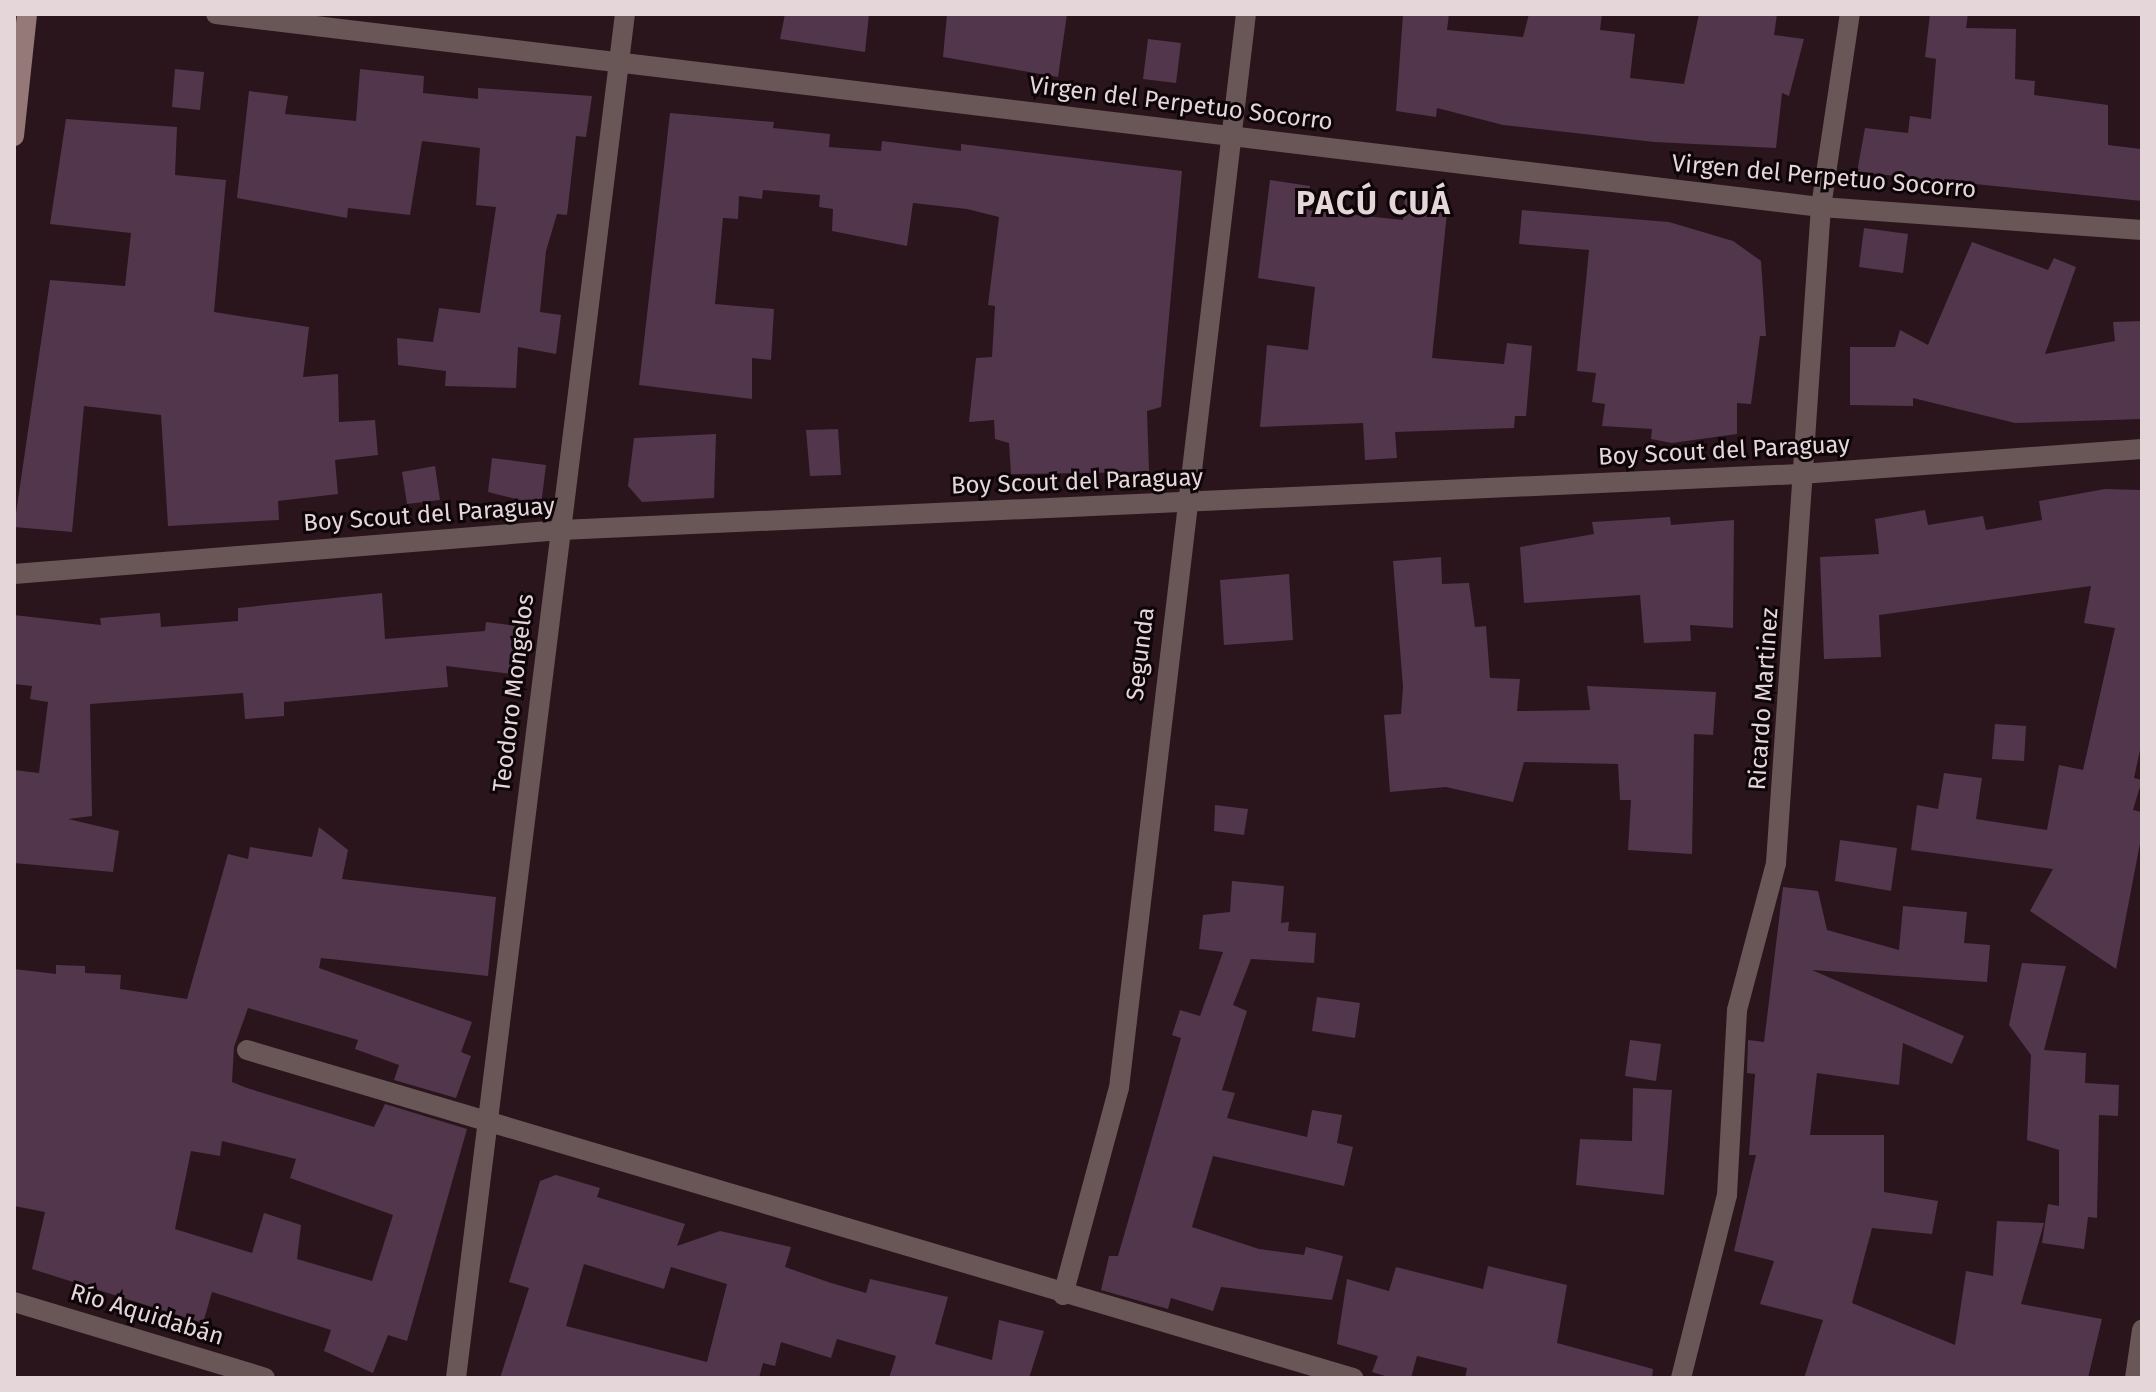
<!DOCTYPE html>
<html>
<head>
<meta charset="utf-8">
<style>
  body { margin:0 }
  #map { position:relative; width:2156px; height:1392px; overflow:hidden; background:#2a151c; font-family:"Fira Sans",sans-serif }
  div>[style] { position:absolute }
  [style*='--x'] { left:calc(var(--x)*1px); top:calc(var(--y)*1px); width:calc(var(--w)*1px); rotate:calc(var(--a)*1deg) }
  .building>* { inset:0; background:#52364b }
  .street>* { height:20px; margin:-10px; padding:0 10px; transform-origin:10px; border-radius:10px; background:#695757 }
  .secondary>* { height:20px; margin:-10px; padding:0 10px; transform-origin:10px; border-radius:10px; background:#957978 }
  span { translate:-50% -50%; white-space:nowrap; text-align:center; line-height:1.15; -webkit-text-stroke:6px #0d0507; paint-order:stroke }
  .street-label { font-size:24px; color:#e5d6da }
  .district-label { font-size:32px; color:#e5d6da; font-weight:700; letter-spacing:2px }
  .frame { position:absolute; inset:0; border:16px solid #e5d6da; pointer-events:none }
</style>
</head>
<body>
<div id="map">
  <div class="building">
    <i style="clip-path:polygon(785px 14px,869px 14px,865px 52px,780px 39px)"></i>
    <i style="clip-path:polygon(947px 14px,1067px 14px,1058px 77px,943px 57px)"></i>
    <i style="clip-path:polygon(1403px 14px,1449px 14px,1447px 30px,1523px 37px,1529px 14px,1602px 14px,1600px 30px,1635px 34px,1630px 78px,1684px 84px,1699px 14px,1777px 14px,1774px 35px,1804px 39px,1789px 96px,1782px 93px,1776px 148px,1654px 142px,1503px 125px,1437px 108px,1436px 117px,1396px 111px)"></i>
    <i style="clip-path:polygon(1930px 14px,1968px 14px,1966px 28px,2016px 29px,2015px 79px,2035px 81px,2034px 95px,2108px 105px,2108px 145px,2141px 149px,2142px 201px,1857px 172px,1865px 128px,1908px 133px,1910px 116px,1931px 119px,1936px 59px,1925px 57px)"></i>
    <i style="clip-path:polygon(1148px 39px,1181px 43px,1176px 83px,1143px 79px)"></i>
    <i style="clip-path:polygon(175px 69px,204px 72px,200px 110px,172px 107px)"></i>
    <i style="clip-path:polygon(360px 69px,424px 76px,423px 93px,478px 99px,478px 88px,592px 96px,586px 137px,576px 136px,567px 215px,557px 214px,546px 251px,540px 312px,561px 315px,556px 354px,518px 347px,516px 388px,445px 386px,446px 371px,398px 365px,397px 338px,433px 342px,439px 308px,480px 313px,496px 207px,476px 205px,480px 148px,422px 141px,410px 215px,348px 208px,347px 218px,237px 198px,249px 91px,288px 96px,285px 114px,356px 121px)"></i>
    <i style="clip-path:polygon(670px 113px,774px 122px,773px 128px,830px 134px,829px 147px,881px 151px,882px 141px,961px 151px,961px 144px,1182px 171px,1161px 407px,1147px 411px,1149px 472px,1011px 474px,1009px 443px,995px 439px,994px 420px,969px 422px,976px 358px,992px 357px,995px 306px,988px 305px,999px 217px,967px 209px,913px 203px,907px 246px,832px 231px,833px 209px,819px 207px,820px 195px,763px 190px,762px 199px,739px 196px,738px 219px,723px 218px,715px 304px,774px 309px,771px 360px,752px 358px,752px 399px,639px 385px)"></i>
    <i style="clip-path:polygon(66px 119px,177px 127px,175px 175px,226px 180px,214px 312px,309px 327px,303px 377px,338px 374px,339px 422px,375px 420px,378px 455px,335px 460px,338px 494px,278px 501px,279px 520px,168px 526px,161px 415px,84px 406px,72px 532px,14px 527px,50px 280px,125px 286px,131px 233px,50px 224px)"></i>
    <i style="clip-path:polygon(1270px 180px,1310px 186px,1308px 210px,1403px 220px,1405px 198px,1448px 203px,1432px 358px,1504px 364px,1507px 343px,1532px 346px,1526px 416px,1515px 416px,1514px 428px,1395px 432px,1397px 458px,1365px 460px,1363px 423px,1260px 427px,1267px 345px,1308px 350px,1315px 287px,1258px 278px)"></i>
    <i style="clip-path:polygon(1522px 210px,1669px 222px,1733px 241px,1761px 261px,1766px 336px,1760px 336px,1751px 404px,1737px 403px,1737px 434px,1672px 443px,1651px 439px,1652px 429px,1602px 426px,1605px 404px,1592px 402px,1596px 373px,1577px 371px,1589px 250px,1519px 244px)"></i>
    <i style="clip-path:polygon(1864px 228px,1908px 234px,1903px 273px,1859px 267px)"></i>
    <i style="clip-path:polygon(1972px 242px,2048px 270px,2054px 258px,2076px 267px,2045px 354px,2115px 341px,2113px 322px,2142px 321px,2142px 419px,2015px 423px,1913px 398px,1913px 406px,1850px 405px,1850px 347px,1895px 347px,1900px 330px,1928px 345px)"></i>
    <i style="clip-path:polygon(838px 429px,841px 475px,810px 476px,806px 430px)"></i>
    <i style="clip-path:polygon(716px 434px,714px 498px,642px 502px,628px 486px,634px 438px)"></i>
    <i style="clip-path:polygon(492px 458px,546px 465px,541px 505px,488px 492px)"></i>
    <i style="clip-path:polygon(435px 466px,440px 500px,407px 504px,402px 472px)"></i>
    <i style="clip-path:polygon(2105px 489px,2142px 490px,2142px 741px,2134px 778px,2142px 780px,2133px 810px,2142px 812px,2142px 833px,2116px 969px,2030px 911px,2053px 869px,1911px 850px,1917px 805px,1938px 809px,1944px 773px,1982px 778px,1976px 819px,2047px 830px,2059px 765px,2083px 770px,2115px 628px,2084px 623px,2091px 586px,1879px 615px,1881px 657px,1824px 659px,1820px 557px,1879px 554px,1875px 519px,1925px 510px,1928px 525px,1983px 516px,1986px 530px,2042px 520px,2039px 501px)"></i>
    <i style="clip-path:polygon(1670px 517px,1671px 525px,1734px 520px,1733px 628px,1690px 625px,1691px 641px,1644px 643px,1640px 595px,1524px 603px,1520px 547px,1594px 534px,1592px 522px)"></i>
    <i style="clip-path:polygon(1441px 557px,1442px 584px,1469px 583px,1475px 627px,1486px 626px,1490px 678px,1520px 679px,1517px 711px,1590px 710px,1587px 686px,1716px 692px,1713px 735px,1694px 734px,1692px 854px,1628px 850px,1631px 800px,1620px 800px,1618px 764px,1524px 762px,1513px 802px,1446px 787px,1390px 792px,1384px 715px,1401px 714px,1403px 687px,1393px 561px)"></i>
    <i style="clip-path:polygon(1289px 574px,1293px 640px,1224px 645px,1220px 580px)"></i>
    <i style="clip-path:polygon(382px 593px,385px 639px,485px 631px,486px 622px,526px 627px,520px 675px,446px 666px,448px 687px,284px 702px,284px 716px,245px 719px,243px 693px,90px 704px,92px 816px,68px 819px,119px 831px,113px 872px,14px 863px,14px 770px,39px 773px,48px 702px,30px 699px,32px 686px,14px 684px,14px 615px,101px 625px,100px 618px,160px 613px,161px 627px,238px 621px,238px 608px)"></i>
    <i style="clip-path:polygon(1995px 724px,2026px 726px,2024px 761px,1992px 759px)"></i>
    <i style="clip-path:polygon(1215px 805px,1248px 809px,1244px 835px,1214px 831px)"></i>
    <i style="clip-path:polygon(evenodd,319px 827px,348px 850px,342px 879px,496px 897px,488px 976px,321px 958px,319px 968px,472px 1022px,461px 1052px,471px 1056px,456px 1098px,394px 1080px,399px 1065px,355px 1049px,358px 1040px,248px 1008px,234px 1047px,232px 1082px,247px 1088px,374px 1127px,385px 1104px,467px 1129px,407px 1341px,388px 1335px,373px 1373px,324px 1351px,331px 1330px,212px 1292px,203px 1323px,32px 1269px,45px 1212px,14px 1206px,14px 969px,56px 974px,56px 965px,85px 966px,85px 973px,121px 975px,120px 989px,187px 999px,228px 854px,248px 859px,250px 847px,312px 857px,319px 827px,222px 1141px,296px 1159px,290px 1178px,393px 1215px,372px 1281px,297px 1259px,301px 1225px,264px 1213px,252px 1253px,175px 1229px,191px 1151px,220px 1156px,222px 1141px)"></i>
    <i style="clip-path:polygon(1840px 840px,1897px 848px,1891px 891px,1835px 881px)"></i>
    <i style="clip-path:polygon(1232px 881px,1284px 886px,1281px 923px,1289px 922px,1288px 931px,1316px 933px,1314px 963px,1251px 959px,1233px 1005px,1247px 1011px,1222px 1090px,1235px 1093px,1227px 1118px,1307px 1137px,1312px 1110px,1342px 1115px,1337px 1143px,1353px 1147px,1344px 1186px,1213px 1156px,1192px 1227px,1259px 1249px,1304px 1255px,1306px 1247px,1343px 1256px,1332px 1300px,1221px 1287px,1213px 1311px,1171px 1298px,1168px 1309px,1101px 1290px,1109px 1256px,1118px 1256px,1181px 1038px,1172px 1035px,1180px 1010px,1200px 1016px,1223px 952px,1199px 949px,1203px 915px,1230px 912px)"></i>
    <i style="clip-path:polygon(1783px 887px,1818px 891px,1827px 930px,1899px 950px,1903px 906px,1967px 912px,1964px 943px,1990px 945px,1987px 982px,1812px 970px,1964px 1036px,1952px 1064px,1903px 1043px,1899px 1085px,1817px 1073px,1810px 1135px,1884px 1135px,1884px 1192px,1938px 1201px,1932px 1234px,1872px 1228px,1852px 1303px,1955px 1345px,1966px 1271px,1993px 1276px,1997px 1221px,2044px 1223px,2021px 1304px,2102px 1319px,2088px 1378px,1804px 1378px,1823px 1320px,1760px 1304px,1774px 1261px,1734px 1251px,1756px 1155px,1749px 1155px,1755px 1074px,1747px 1073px,1748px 1040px,1764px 1042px)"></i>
    <i style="clip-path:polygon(2022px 963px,2066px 966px,2044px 1050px,2086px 1053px,2085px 1083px,2119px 1085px,2118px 1116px,2099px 1115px,2097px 1218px,2088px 1217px,2084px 1249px,2042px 1243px,2048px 1204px,2059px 1206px,2059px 1150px,2027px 1140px,2031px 1055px,2009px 1025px)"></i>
    <i style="clip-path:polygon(1317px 997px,1360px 1003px,1355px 1038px,1312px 1031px)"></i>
    <i style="clip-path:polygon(1630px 1040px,1661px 1044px,1656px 1081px,1625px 1076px)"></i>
    <i style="clip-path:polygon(1633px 1088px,1672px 1090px,1664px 1195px,1576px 1185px,1580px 1139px,1632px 1141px)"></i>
    <i style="clip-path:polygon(evenodd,556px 1175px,600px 1188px,597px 1197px,685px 1224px,677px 1246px,720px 1231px,791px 1247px,785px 1267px,831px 1283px,866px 1293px,870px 1279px,948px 1297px,935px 1344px,992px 1360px,999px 1320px,1044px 1331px,1029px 1378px,889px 1378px,896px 1356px,837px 1339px,831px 1358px,781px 1342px,775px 1366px,763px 1363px,759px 1378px,500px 1378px,529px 1288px,509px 1282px,540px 1181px,556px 1175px,584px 1264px,664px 1289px,671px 1267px,727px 1284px,707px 1362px,566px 1326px,584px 1264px)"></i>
    <i style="clip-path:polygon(1488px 1266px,1567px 1285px,1557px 1343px,1653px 1369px,1652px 1378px,1465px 1378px,1467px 1368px,1417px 1356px,1411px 1378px,1392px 1378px,1372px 1372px,1378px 1356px,1337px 1344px,1347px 1279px,1389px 1291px,1396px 1267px,1483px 1289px)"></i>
  </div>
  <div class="street">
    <i style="--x:216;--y:14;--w:1617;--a:6.86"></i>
    <i style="--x:1821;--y:207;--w:322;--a:4.1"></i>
    <i style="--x:14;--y:574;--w:549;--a:-4.6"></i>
    <i style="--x:561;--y:530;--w:1241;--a:-2.59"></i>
    <i style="--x:1801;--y:474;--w:342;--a:-4.2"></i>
    <i style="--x:247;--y:1050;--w:1154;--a:16.52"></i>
    <i style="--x:1063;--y:1295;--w:214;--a:-74.9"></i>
    <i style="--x:1119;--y:1088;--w:1081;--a:-83.26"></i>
    <i style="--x:14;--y:1302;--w:262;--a:16.8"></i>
    <i style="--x:456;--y:1378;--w:1374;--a:-82.94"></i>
    <i style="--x:1681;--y:1378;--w:189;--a:-75.9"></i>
    <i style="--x:1727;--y:1195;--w:185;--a:-86.9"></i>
    <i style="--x:1737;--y:1010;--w:152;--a:-75.1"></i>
    <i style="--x:1776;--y:863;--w:658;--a:-86.08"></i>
    <i style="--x:1821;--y:207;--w:195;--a:-81.5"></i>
    <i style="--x:2135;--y:1378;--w:49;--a:-81.7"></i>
  </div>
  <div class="secondary">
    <i style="--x:14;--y:136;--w:123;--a:-83.9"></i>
  </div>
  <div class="street-label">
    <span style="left:1181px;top:104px;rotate:7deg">Virgen del Perpetuo Socorro</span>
    <span style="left:1824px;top:177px;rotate:5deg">Virgen del Perpetuo Socorro</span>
    <span style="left:1724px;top:451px;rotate:-3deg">Boy Scout del Paraguay</span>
    <span style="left:1077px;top:482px;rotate:-2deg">Boy Scout del Paraguay</span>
    <span style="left:429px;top:515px;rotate:-4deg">Boy Scout del Paraguay</span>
    <span style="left:1141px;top:654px;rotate:-83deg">Segunda</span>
    <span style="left:514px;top:693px;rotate:-83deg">Teodoro Mongelos</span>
    <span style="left:1764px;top:699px;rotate:-86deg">Ricardo Martinez</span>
    <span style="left:147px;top:1315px;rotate:17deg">Río Aquidabán</span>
  </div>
  <div class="district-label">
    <span style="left:1374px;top:203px">PACÚ CUÁ</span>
  </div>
  <div class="frame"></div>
</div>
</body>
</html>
